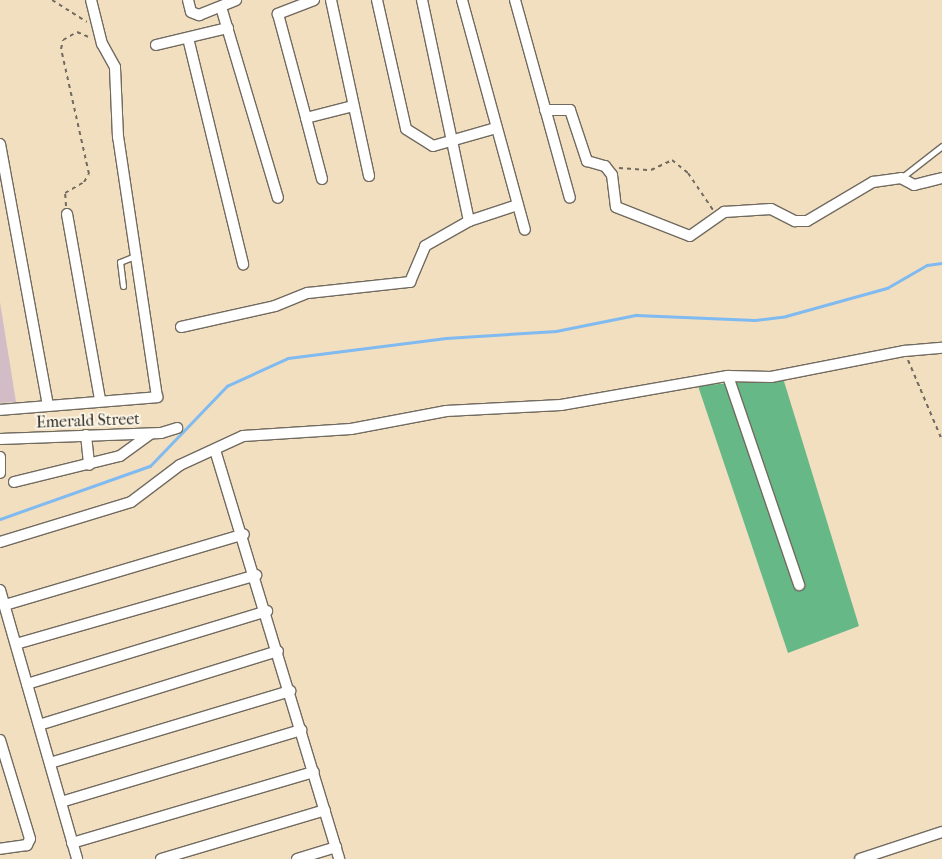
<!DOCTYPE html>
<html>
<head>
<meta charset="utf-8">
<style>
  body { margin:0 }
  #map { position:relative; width:942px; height:859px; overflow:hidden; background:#f2dfc0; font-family:"IM FELL French Canon",serif }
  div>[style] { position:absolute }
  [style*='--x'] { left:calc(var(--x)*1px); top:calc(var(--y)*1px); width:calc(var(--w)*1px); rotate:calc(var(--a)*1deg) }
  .industrial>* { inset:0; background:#d2bdc7 }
  .forest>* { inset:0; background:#66b886 }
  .stream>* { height:2.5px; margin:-1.25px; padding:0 1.25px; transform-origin:1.25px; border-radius:1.25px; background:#7fbaf1 }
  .path>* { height:2px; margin-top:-1px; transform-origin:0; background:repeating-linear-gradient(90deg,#716a5f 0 4px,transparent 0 8px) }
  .roads { filter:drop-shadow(1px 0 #716a5f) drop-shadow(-1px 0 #716a5f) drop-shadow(0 1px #716a5f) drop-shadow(0 -1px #716a5f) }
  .service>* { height:5px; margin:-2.5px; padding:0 2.5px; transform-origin:2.5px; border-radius:2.5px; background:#fff }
  .minor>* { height:10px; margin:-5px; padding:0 5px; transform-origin:5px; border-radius:5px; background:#fff }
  span { translate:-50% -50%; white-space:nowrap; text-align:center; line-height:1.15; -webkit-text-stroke:4px #fcf5e5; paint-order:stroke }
  .street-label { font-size:16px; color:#2b2b2b }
</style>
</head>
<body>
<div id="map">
  <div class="industrial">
    <i style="clip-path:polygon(0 302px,16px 402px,0 403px)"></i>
  </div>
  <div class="forest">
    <i style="clip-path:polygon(783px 378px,859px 626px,788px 653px,698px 386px)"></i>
  </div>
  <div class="stream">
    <i style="--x:0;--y:519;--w:159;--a:-19.5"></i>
    <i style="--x:150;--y:466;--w:111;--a:-46.1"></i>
    <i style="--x:227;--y:386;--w:67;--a:-24.7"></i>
    <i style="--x:288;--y:358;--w:159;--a:-7.2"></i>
    <i style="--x:446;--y:338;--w:110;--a:-3.6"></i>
    <i style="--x:556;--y:331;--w:82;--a:-11.3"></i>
    <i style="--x:636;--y:315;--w:119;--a:2.4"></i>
    <i style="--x:755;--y:320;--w:31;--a:-7"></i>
    <i style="--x:786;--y:316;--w:105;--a:-15.5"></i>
    <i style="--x:887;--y:288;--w:46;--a:-29.9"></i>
    <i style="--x:927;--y:265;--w:15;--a:-8"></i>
  </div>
  <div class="path">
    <i style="--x:52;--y:0;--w:41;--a:32.2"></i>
    <i style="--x:619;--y:168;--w:32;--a:4"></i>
    <i style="--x:651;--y:170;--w:23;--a:-25"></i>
    <i style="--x:672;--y:160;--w:21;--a:39"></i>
    <i style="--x:688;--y:173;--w:45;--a:56"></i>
    <i style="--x:66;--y:206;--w:13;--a:-94"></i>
    <i style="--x:65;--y:193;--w:22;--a:-30"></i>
    <i style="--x:84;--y:182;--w:9;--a:-58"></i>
    <i style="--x:89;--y:174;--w:128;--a:-102.6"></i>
    <i style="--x:61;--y:49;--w:9;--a:-77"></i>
    <i style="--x:63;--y:40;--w:16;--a:-30"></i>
    <i style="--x:77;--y:32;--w:15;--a:23"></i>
    <i style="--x:908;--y:360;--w:87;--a:67"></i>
  </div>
  <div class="roads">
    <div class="service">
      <i style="--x:901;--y:178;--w:52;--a:-38"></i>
      <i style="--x:123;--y:286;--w:24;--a:-97"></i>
      <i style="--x:120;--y:262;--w:16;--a:-22"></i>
    </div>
    <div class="minor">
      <i style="--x:188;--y:0;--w:12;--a:76"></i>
      <i style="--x:191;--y:12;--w:9;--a:21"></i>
      <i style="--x:199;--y:15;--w:40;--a:-22"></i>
      <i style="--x:314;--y:0;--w:39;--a:159"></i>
      <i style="--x:278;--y:14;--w:108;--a:74.9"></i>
      <i style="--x:306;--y:118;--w:49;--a:-14.3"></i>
      <i style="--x:331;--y:0;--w:180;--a:77.8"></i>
      <i style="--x:377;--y:0;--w:132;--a:77.3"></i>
      <i style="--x:406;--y:129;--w:32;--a:32"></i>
      <i style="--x:433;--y:146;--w:66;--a:-15.9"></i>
      <i style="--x:462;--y:0;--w:238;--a:74.7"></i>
      <i style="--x:515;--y:0;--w:205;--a:74.5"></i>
      <i style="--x:221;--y:7;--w:199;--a:73.4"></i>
      <i style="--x:188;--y:38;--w:233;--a:76.3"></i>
      <i style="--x:156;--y:45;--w:74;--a:-13.3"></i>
      <i style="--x:545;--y:110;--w:25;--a:0"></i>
      <i style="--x:570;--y:110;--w:54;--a:71.6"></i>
      <i style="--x:587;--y:161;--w:19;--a:16"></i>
      <i style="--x:605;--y:166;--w:11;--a:52"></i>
      <i style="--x:612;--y:175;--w:32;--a:83"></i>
      <i style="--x:616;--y:207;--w:79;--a:21.4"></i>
      <i style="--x:690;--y:236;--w:42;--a:-35.2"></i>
      <i style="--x:724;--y:212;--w:47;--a:-3.7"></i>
      <i style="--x:771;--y:209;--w:27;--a:27"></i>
      <i style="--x:795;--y:221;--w:12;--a:0"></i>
      <i style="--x:807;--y:221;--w:77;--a:-30.6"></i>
      <i style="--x:873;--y:182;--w:28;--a:-8"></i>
      <i style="--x:901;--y:178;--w:15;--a:28"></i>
      <i style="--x:914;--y:185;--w:29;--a:-14"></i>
      <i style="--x:306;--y:118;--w:63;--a:75.3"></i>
      <i style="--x:0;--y:144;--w:265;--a:79.6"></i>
      <i style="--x:67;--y:214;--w:189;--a:79.9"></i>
      <i style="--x:469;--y:221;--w:51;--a:-18.4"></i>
      <i style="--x:181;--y:327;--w:96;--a:-12.6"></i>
      <i style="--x:275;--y:306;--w:35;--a:-22"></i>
      <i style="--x:308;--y:293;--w:103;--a:-6.2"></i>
      <i style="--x:410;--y:282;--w:39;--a:-67"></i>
      <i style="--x:425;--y:246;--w:51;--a:-29.6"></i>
      <i style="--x:469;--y:221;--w:226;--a:-102"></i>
      <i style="--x:728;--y:376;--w:221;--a:71.2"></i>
      <i style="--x:0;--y:410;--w:158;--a:-4.7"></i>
      <i style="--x:157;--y:397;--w:263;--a:-98.5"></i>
      <i style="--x:118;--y:137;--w:70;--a:-92.5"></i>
      <i style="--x:115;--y:67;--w:26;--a:-119"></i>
      <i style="--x:102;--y:44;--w:45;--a:-104"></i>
      <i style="--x:86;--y:435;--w:30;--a:84"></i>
      <i style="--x:0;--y:439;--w:161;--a:-2.1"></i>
      <i style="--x:161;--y:433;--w:17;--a:-17"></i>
      <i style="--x:215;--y:450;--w:427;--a:73.1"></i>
      <i style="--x:0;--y:457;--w:16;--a:90"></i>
      <i style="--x:14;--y:482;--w:109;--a:-13.8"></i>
      <i style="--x:120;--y:456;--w:37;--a:-36"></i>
      <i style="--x:0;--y:542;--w:137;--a:-17"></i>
      <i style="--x:131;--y:502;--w:61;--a:-37.1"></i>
      <i style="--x:180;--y:465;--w:69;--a:-24.7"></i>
      <i style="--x:243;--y:436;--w:108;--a:-3.7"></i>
      <i style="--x:351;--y:429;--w:97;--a:-10.7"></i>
      <i style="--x:446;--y:411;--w:115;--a:-3"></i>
      <i style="--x:561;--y:405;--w:169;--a:-9.9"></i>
      <i style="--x:728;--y:376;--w:43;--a:1.3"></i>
      <i style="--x:771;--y:377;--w:136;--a:-11.1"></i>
      <i style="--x:904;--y:351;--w:38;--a:-5"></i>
      <i style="--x:0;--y:590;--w:280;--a:74"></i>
      <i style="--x:5;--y:605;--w:249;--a:-16.5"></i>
      <i style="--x:16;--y:644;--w:250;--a:-16"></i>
      <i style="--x:27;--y:684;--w:251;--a:-16.9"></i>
      <i style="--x:39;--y:725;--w:250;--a:-17.2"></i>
      <i style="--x:0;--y:740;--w:103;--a:73.1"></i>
      <i style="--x:30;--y:839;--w:7;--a:117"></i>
      <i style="--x:27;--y:845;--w:27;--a:172"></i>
      <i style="--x:50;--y:763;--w:251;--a:-16.7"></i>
      <i style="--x:61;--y:802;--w:251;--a:-16.7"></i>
      <i style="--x:72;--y:843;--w:252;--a:-16.4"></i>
      <i style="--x:161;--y:859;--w:171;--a:-16.6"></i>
      <i style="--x:297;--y:859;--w:41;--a:-17.1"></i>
      <i style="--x:860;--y:859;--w:86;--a:-18.2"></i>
    </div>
  </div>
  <div class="street-label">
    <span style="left:88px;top:421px;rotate:-2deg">Emerald Street</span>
  </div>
</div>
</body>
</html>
